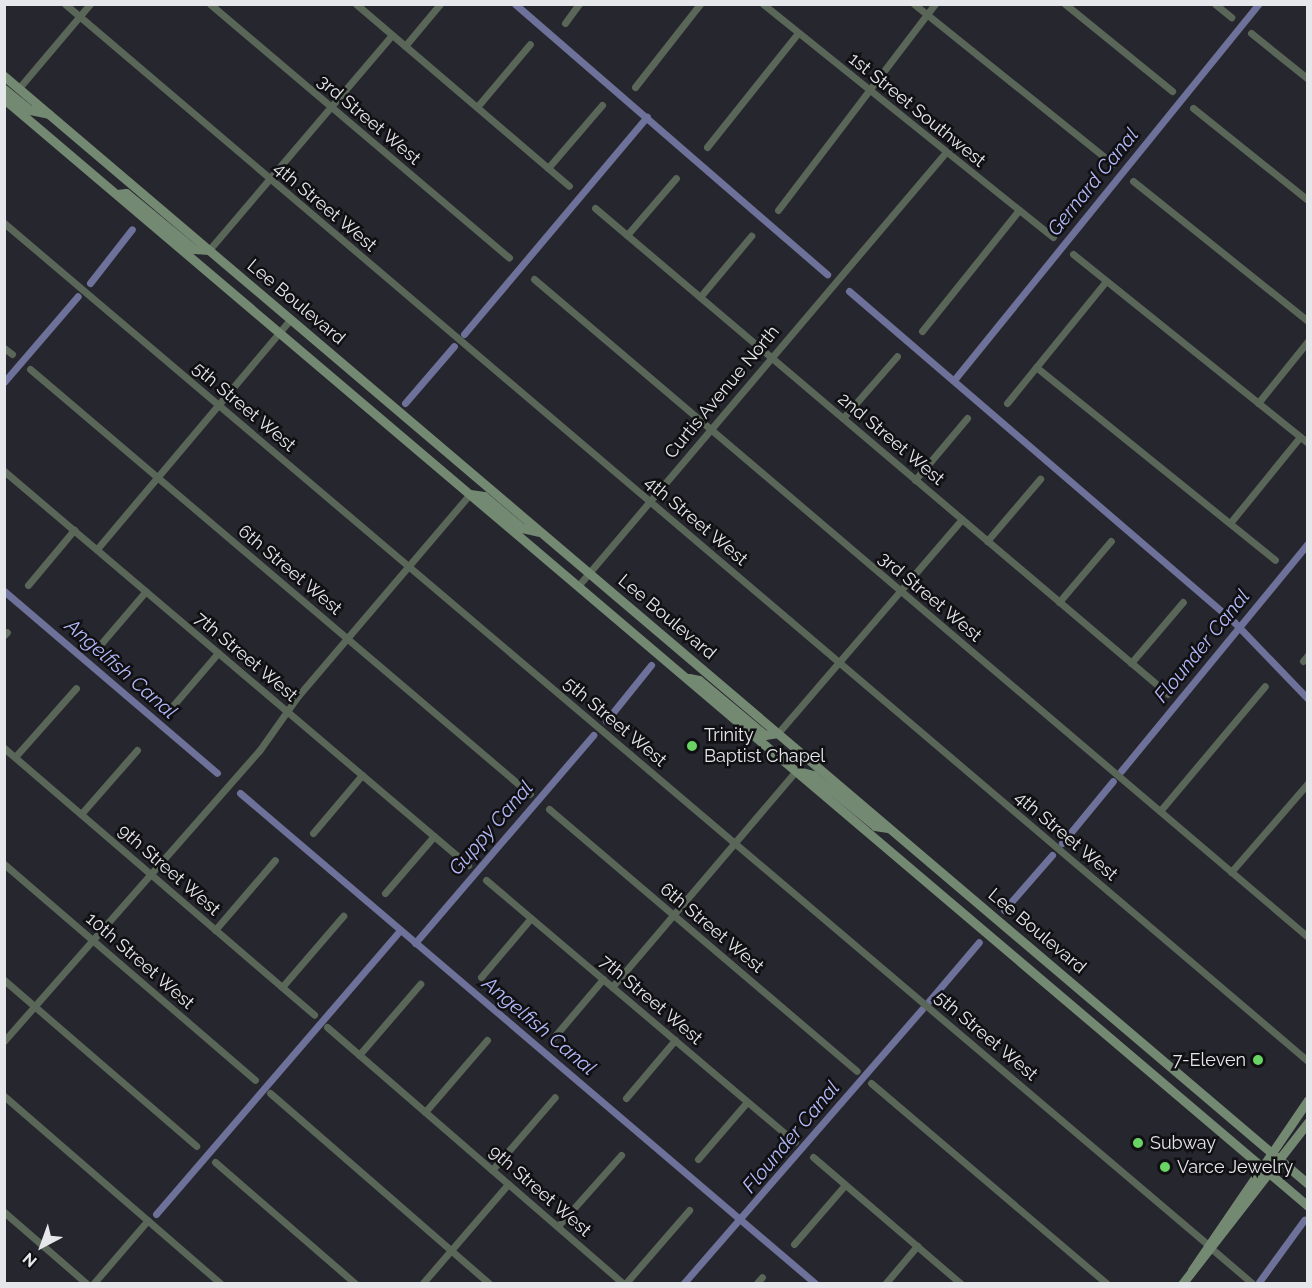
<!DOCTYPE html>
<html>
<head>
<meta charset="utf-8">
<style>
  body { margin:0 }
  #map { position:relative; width:1312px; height:1288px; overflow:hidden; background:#26272e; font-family:Raleway,sans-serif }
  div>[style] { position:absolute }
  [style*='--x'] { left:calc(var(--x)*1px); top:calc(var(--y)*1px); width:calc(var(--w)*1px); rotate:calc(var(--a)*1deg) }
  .canal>* { height:7px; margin:-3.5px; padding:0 3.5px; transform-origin:3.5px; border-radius:3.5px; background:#6e7199 }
  .street>* { height:7px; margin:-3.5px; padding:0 3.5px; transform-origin:3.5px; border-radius:3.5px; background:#596658 }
  .secondary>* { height:9px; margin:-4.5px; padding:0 4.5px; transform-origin:4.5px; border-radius:4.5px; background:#748972 }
  .dots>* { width:16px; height:16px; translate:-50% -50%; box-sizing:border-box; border:3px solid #101013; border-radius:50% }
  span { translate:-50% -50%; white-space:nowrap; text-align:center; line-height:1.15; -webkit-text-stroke:5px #101013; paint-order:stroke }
  .street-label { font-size:18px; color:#e6e7eb }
  .poi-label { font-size:18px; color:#e6e7eb }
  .left { translate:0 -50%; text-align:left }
  .right { translate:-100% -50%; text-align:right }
  .water-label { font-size:20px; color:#b4b9fa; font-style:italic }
  .frame { position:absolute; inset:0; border:6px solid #e6e7eb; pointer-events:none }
  .north { position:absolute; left:12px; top:1216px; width:60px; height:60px; -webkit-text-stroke:4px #101013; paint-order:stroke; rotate:221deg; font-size:16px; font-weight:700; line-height:24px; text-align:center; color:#e6e7eb }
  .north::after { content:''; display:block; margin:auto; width:21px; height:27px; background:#e6e7eb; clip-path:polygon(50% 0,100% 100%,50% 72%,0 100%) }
</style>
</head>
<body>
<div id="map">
  <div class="canal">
    <i style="--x:515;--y:4;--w:413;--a:40.9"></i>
    <i style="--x:90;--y:283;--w:68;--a:-52.1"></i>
    <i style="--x:849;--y:291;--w:508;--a:40.69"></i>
    <i style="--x:1234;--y:622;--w:107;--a:46.1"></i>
    <i style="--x:464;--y:334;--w:284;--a:-49.9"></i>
    <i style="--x:954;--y:380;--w:484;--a:-51"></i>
    <i style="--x:4;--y:382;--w:113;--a:-49.3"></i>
    <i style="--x:405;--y:403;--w:75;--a:-49.3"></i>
    <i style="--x:4;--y:591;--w:280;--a:40.5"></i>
    <i style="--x:606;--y:721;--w:72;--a:-51.2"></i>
    <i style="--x:1121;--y:771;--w:295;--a:-50.6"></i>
    <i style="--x:240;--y:793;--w:757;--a:40.45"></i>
    <i style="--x:1062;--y:843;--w:80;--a:-50.6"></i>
    <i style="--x:1004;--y:910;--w:73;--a:-48.9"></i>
    <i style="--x:415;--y:943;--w:274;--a:-49.4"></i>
    <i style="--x:929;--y:1001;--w:77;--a:-49.7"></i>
    <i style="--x:156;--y:1214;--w:374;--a:-49.3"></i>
    <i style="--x:1259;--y:1282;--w:77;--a:-54"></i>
    <i style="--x:683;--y:1284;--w:364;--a:-49"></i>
  </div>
  <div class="street">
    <i style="--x:65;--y:4;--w:1632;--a:40.38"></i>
    <i style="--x:210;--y:4;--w:392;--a:40.3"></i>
    <i style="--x:356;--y:4;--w:280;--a:40.5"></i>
    <i style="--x:763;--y:4;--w:372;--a:38.8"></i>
    <i style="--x:914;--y:4;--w:255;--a:38.8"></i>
    <i style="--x:1065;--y:4;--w:138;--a:39.1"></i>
    <i style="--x:1215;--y:4;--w:21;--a:39"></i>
    <i style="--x:565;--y:23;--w:24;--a:-54"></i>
    <i style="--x:1251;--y:33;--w:73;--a:38.9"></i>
    <i style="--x:405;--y:46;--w:55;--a:-50.2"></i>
    <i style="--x:635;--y:87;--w:105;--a:-51.9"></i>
    <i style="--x:19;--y:88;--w:110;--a:-49.8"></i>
    <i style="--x:477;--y:107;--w:82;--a:-49.9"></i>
    <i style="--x:1193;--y:108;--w:147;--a:38.7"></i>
    <i style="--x:707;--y:147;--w:146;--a:-51.4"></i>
    <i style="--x:548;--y:168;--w:83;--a:-49.4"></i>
    <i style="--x:1133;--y:181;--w:224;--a:38.7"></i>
    <i style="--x:595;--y:208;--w:751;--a:40.3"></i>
    <i style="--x:778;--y:210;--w:259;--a:-52.7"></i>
    <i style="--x:4;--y:223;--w:1576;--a:40.32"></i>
    <i style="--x:627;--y:235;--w:75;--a:-49.3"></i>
    <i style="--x:209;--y:250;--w:282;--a:-49.6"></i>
    <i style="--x:1073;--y:254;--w:302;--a:38.8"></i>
    <i style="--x:534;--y:279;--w:1016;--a:40.37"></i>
    <i style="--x:700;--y:297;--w:80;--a:-50.1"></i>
    <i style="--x:922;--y:331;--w:155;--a:-51.3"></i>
    <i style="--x:4;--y:348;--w:10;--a:37"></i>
    <i style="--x:1036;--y:367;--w:307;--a:38.9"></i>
    <i style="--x:30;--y:369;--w:656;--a:40.36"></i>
    <i style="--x:1007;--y:403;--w:157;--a:-50.9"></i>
    <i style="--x:1258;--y:403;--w:80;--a:-51.1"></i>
    <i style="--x:843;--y:418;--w:82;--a:-48.9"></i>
    <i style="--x:4;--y:471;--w:609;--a:40.34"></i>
    <i style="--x:915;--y:480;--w:81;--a:-50"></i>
    <i style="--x:1230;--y:523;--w:111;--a:-50.9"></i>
    <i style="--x:987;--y:541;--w:82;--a:-49.5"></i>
    <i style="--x:97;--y:549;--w:301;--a:-49.9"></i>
    <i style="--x:28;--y:585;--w:72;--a:-50.1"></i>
    <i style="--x:578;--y:586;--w:569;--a:-49.7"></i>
    <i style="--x:1059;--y:602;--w:80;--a:-49.6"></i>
    <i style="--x:4;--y:635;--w:4;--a:-45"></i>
    <i style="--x:99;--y:646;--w:72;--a:-49.5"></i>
    <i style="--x:1303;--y:661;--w:8;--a:-50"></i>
    <i style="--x:1131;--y:663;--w:80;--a:-49.6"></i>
    <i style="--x:170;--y:709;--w:74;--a:-49.4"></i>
    <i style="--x:778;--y:733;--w:282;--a:-49.3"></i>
    <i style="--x:4;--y:748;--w:409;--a:40.7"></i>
    <i style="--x:15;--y:757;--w:92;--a:-48.5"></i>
    <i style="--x:549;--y:809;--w:404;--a:40.4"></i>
    <i style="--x:1160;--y:811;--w:163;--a:-50"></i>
    <i style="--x:81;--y:814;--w:85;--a:-48.8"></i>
    <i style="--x:313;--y:833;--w:76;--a:-49.8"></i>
    <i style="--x:4;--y:864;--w:331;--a:40.7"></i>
    <i style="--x:1231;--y:872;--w:118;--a:-49.1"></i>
    <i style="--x:486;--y:880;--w:405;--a:40.3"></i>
    <i style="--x:385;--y:893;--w:75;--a:-49.3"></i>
    <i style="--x:215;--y:930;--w:92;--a:-49.4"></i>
    <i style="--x:481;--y:977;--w:77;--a:-49.7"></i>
    <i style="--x:4;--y:980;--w:254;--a:40.8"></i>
    <i style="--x:282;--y:987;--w:94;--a:-49.3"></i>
    <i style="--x:612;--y:987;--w:284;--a:-49.6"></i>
    <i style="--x:327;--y:1027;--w:393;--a:40.9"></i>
    <i style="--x:554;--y:1037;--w:76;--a:-49.8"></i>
    <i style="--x:4;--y:1041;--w:386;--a:-48.7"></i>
    <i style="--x:259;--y:751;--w:67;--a:-54.7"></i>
    <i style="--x:298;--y:696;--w:265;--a:-49.6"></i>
    <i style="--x:359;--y:1055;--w:94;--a:-49.3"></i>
    <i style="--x:871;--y:1083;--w:310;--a:40.4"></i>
    <i style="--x:270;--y:1093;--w:291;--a:41"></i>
    <i style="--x:4;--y:1096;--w:287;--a:40.9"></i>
    <i style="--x:626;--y:1098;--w:76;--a:-49.8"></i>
    <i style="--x:425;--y:1112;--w:95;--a:-49.3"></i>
    <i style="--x:813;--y:1157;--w:195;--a:40.6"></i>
    <i style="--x:698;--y:1159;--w:75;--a:-49.3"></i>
    <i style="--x:215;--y:1162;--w:186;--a:40.9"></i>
    <i style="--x:492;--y:1170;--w:96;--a:-49.2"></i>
    <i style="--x:4;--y:1212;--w:110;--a:40.9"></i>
    <i style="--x:558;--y:1226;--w:95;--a:-48.4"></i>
    <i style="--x:794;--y:1244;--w:78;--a:-49.2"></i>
    <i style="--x:1212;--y:1249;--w:54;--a:40.5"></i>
    <i style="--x:93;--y:1284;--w:84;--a:-49.3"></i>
    <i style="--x:422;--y:1284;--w:132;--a:-49.3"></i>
    <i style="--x:625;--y:1284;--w:98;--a:-49.1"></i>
    <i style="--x:756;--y:1284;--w:9;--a:-49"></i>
    <i style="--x:885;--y:1284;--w:50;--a:-49.9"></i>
  </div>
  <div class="secondary">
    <i style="--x:4;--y:76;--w:1711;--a:40.35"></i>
    <i style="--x:4;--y:89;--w:33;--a:39"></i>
    <i style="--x:30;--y:110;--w:19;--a:12"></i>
    <i style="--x:4;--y:99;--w:1711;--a:40.33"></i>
    <i style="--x:117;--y:194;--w:9;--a:-6"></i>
    <i style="--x:126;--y:193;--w:88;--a:39.5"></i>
    <i style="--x:194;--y:249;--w:15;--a:4"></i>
    <i style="--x:470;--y:494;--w:14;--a:8"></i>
    <i style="--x:484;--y:496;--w:50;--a:40.1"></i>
    <i style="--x:522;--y:528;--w:17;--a:13"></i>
    <i style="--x:689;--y:678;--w:10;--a:11"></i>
    <i style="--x:699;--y:680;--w:86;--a:39.8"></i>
    <i style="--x:765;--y:735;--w:13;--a:-9"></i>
    <i style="--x:798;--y:771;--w:16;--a:15"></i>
    <i style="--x:813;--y:775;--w:80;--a:39.4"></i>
    <i style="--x:875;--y:826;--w:13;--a:9"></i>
    <i style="--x:1192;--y:1270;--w:206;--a:-55.7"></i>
    <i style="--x:1182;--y:1284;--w:205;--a:-52.1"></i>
  </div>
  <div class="dots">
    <i style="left:692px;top:746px;background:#69d464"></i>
    <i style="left:1258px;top:1060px;background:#69d464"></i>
    <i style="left:1138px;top:1143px;background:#69d464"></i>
    <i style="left:1165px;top:1167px;background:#69d464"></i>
  </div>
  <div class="street-label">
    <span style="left:917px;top:110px;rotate:39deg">1st Street Southwest</span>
    <span style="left:369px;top:120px;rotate:40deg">3rd Street West</span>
    <span style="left:325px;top:207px;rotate:40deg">4th Street West</span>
    <span style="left:296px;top:302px;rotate:40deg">Lee Boulevard</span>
    <span style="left:722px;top:392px;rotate:-50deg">Curtis Avenue North</span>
    <span style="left:244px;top:407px;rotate:40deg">5th Street West</span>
    <span style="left:891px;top:439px;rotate:40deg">2nd Street West</span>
    <span style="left:696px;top:521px;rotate:40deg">4th Street West</span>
    <span style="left:290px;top:570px;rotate:40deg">6th Street West</span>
    <span style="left:930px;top:597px;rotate:40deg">3rd Street West</span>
    <span style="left:667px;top:617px;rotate:40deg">Lee Boulevard</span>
    <span style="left:246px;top:657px;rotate:40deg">7th Street West</span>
    <span style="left:615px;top:722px;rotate:40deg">5th Street West</span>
    <span style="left:1066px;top:836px;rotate:40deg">4th Street West</span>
    <span style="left:169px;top:870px;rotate:41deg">9th Street West</span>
    <span style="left:712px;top:928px;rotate:40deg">6th Street West</span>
    <span style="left:1037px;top:931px;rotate:40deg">Lee Boulevard</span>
    <span style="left:140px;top:961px;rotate:41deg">10th Street West</span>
    <span style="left:651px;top:1000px;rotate:40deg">7th Street West</span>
    <span style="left:986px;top:1036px;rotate:40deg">5th Street West</span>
    <span style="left:540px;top:1191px;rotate:41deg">9th Street West</span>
  </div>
  <div class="poi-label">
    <span class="left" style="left:704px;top:746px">Trinity<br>Baptist Chapel</span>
    <span class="right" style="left:1246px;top:1060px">7-Eleven</span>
    <span class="left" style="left:1150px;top:1143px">Subway</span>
    <span class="left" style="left:1177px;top:1167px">Varce Jewelry</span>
  </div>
  <div class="water-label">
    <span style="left:1093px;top:182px;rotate:-51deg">Gernard Canal</span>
    <span style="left:1202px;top:646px;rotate:-51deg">Flounder Canal</span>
    <span style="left:121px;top:669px;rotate:41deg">Angelfish Canal</span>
    <span style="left:491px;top:828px;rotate:-49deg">Guppy Canal</span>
    <span style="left:539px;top:1026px;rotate:40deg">Angelfish Canal</span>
    <span style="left:791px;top:1137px;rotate:-50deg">Flounder Canal</span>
  </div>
  <div class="frame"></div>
  <div class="north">N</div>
</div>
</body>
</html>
